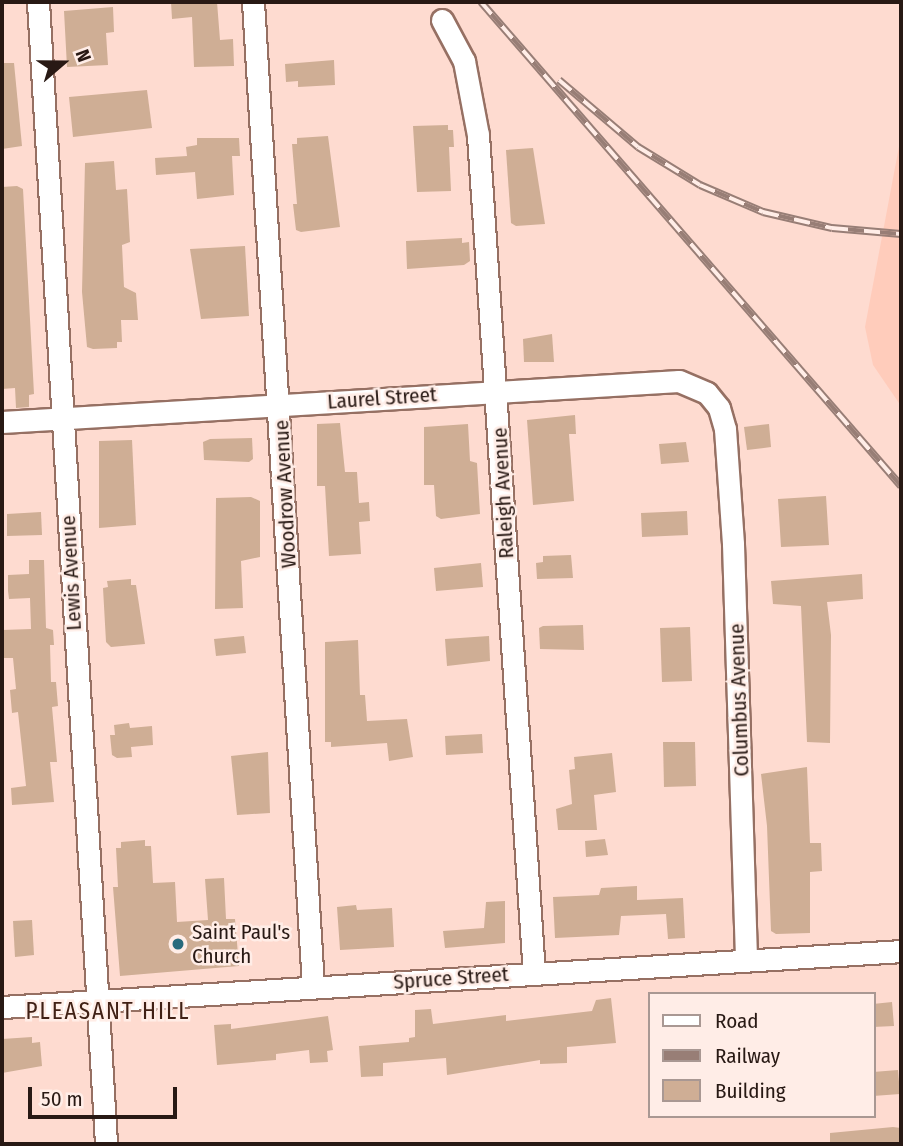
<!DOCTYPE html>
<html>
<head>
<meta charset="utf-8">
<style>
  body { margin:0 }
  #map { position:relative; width:903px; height:1146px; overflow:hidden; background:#fedbd0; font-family:"Fira Sans Condensed",sans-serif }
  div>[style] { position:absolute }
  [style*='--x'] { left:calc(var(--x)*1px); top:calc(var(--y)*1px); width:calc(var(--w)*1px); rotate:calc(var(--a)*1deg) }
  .built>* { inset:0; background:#fcb }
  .building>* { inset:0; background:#cfae95 }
  .roads { filter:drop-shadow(2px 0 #967063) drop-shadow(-2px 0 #967063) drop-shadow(0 2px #967063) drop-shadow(0 -2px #967063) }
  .minor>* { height:21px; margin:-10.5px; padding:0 10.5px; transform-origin:10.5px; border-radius:10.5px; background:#fff }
  .rail>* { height:8px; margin-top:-4px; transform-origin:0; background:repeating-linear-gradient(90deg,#ffede7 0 16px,#987e76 0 32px); box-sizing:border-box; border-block:2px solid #987e76 }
  .dots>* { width:19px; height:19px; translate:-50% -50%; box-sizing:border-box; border:4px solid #ffede7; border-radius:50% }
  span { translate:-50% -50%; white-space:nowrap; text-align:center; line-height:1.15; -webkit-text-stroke:5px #ffede7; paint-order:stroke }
  .street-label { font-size:21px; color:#281914 }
  .poi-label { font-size:21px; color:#281914 }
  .left { translate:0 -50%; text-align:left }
  .neighbourhood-label { font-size:23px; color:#402015; letter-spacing:2px }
  .frame { position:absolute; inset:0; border:4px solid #281914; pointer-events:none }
  .legend { position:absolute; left:648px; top:992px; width:228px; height:126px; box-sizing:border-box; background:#ffede7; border:2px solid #a99893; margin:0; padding:9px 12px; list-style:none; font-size:21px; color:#281914 }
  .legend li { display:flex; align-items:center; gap:14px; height:35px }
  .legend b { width:35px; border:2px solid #a99893 }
  .north { position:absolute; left:28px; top:28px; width:70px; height:70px; -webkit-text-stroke:5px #ffede7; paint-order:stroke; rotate:70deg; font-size:19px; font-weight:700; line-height:28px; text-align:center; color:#281914 }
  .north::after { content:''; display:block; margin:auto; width:24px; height:32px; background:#281914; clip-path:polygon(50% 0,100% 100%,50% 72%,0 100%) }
  .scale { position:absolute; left:28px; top:1087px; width:149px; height:32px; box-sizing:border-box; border:4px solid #281914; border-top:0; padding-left:9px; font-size:21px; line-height:24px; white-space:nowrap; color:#281914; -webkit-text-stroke:5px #ffede7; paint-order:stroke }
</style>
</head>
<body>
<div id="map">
  <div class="built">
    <i style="clip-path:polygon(901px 136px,901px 406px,873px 365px,865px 327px)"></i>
  </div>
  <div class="building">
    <i style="clip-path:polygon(171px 2px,217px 2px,220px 40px,233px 39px,234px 66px,194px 67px,192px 17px,172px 19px)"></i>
    <i style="clip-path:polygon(113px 7px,114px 32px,106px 33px,108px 65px,67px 67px,64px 11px)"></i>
    <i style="clip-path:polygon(334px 60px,335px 85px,298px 87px,298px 81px,286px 82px,285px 64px)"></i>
    <i style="clip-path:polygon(2px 63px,14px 63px,22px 146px,2px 149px)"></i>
    <i style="clip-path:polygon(147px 90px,152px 128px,73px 137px,69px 97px)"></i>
    <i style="clip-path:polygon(448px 125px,448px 130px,453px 130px,454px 147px,449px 147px,451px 191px,417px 192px,413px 126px)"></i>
    <i style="clip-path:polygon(328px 136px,340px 227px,301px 232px,296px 230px,293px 204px,297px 204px,292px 144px,297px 144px,297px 138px)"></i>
    <i style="clip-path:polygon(197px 138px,239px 138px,240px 156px,232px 156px,234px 195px,197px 199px,195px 172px,156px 175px,155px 158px,187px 156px,186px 147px,197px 145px)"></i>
    <i style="clip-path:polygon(533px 148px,545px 224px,516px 226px,511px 223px,506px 150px)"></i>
    <i style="clip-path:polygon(114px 161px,116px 190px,127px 189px,130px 242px,122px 245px,124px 287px,136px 293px,138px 320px,121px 320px,122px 342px,117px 342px,117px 348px,93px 349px,87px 347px,82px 292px,85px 163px)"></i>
    <i style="clip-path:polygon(17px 186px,23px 189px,34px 394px,29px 395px,29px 407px,16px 408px,15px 388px,2px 389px,2px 187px)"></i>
    <i style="clip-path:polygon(462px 238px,462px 243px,469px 242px,470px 261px,464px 265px,407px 269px,406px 241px)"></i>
    <i style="clip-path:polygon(245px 246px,249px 316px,201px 319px,190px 249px)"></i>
    <i style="clip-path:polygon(552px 334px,554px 362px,524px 362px,523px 339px)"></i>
    <i style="clip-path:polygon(575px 415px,576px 434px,569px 434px,574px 501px,533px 505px,527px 420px)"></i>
    <i style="clip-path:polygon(340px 423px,345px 472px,357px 472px,359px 503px,369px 502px,370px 521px,359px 522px,361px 554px,329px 556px,325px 486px,317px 486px,317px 424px)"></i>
    <i style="clip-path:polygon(468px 424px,470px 461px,477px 463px,480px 514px,441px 519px,436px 516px,434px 485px,424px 485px,424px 427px)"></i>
    <i style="clip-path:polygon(769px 424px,771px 447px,747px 450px,744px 427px)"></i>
    <i style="clip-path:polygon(252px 438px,253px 459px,249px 462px,204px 460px,203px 442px,210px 439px)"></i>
    <i style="clip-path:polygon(132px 440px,136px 525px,99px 528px,99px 441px)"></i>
    <i style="clip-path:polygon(686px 442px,689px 462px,661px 464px,659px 444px)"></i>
    <i style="clip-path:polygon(826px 496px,829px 545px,781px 547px,778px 499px)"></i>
    <i style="clip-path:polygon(251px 497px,260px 501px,260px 557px,241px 561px,243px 608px,215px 609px,216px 498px)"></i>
    <i style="clip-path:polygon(687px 511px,688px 535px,642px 537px,641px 513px)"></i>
    <i style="clip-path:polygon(41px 512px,42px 535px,7px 536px,7px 514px)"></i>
    <i style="clip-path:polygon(571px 555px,573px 578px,537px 579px,536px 563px,543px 562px,543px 556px)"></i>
    <i style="clip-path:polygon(29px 560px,44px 560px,46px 628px,53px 630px,54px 645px,50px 645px,51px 682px,56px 682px,58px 706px,52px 707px,57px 762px,50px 762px,54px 802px,12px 805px,11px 788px,26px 786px,18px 712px,12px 713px,10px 690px,16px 689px,13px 658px,4px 658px,2px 630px,31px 629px,30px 598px,9px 599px,8px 591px,8px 575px,29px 574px)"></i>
    <i style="clip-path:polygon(481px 563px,483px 587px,436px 591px,434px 568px)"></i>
    <i style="clip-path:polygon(862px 574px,863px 599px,827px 602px,831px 635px,830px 743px,807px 742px,801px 606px,773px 604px,771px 581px)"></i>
    <i style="clip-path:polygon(131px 579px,131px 585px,136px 585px,145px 644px,111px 647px,106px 642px,103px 588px,108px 587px,107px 581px)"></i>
    <i style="clip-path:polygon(583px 625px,584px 650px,540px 649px,539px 628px,543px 626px)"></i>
    <i style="clip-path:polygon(690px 627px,692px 681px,662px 682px,660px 628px)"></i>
    <i style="clip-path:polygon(244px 636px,246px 653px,216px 656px,214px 639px)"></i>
    <i style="clip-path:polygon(489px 636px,490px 661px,447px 666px,445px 639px)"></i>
    <i style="clip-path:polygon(358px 640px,360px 695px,365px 695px,367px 721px,407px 719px,413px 757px,389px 761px,387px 743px,331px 747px,331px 742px,325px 742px,325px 642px)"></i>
    <i style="clip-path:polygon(129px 723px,130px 728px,152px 726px,153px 745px,131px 747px,132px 757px,117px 758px,112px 755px,110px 735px,115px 735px,114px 725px)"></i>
    <i style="clip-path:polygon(482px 734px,483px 753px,446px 755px,445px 736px)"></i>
    <i style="clip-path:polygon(663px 742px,695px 742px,696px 786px,664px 787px)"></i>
    <i style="clip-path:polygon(268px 752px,270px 813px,237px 815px,231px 756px)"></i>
    <i style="clip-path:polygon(612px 753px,616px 792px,594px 795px,597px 830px,558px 830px,556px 809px,572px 804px,569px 770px,575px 769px,574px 757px)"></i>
    <i style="clip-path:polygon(807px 767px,810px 843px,821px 843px,822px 871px,810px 872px,810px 933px,776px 934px,771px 931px,767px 826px,761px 774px)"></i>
    <i style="clip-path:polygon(605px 839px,608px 855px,586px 857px,585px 841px)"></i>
    <i style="clip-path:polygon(145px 840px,145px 846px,151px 846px,153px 883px,175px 882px,177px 922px,208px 920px,205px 879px,224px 878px,226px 919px,235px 919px,239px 966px,120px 976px,113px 887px,118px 887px,116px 848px,121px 848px,121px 842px)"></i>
    <i style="clip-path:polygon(637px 886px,637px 900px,683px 898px,685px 938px,668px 939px,666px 914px,621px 916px,619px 935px,555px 938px,553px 897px,599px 895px,601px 888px)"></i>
    <i style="clip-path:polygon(505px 901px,505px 943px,445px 948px,443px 931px,484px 928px,486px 902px)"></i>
    <i style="clip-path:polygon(356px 905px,357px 910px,392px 908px,394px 947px,340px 950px,337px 907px)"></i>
    <i style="clip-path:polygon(32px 920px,34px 955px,15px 957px,13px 921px)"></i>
    <i style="clip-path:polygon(611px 998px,616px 1043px,567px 1047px,567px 1063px,540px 1064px,540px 1060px,447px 1075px,446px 1058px,383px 1063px,383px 1076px,361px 1077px,359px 1046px,409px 1042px,409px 1038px,415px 1037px,415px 1010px,431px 1009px,433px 1024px,506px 1015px,506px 1021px,592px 1011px,596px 1000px)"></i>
    <i style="clip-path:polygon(892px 1002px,894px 1026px,873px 1027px,873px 1004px)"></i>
    <i style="clip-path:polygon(328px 1016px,333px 1050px,327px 1051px,328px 1062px,310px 1063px,309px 1050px,276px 1054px,276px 1060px,217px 1065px,214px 1025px,231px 1024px,231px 1029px)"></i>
    <i style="clip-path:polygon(32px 1037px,32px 1043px,40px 1042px,42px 1066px,2px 1073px,2px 1039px)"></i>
    <i style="clip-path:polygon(898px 1070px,900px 1094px,873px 1096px,873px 1072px)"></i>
    <i style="clip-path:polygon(893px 1127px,901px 1128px,901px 1144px,830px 1144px,830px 1133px)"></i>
  </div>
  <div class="roads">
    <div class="minor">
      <i style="--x:38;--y:2;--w:1144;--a:86.59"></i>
      <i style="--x:253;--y:2;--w:987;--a:86.51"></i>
      <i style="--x:442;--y:20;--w:47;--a:61.8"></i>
      <i style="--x:464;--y:61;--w:75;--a:79.3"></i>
      <i style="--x:478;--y:135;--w:840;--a:86.18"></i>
      <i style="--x:2;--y:422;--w:678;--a:-3.47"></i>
      <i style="--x:679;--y:381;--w:30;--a:23"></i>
      <i style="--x:707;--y:393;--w:19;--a:51"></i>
      <i style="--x:719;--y:408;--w:22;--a:74"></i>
      <i style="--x:725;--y:429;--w:115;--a:86"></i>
      <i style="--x:733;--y:544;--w:416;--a:88.2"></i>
      <i style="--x:2;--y:1007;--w:901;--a:-3.56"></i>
    </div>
  </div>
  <div class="rail">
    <i style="--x:481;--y:2;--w:641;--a:49.05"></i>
    <i style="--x:559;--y:80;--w:104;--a:40.3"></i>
    <i style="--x:638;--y:147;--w:73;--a:31.5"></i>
    <i style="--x:700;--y:185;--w:69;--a:23.2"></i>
    <i style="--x:763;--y:212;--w:71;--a:13.1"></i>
    <i style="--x:832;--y:228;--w:69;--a:5"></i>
  </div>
  <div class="dots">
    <i style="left:178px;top:944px;background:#296b7d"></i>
  </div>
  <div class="street-label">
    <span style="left:382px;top:398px;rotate:-4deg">Laurel Street</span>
    <span style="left:503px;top:493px;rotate:-93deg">Raleigh Avenue</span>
    <span style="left:285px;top:494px;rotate:-93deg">Woodrow Avenue</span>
    <span style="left:71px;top:573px;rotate:-93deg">Lewis Avenue</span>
    <span style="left:739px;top:700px;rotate:-92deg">Columbus Avenue</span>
    <span style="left:451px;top:978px;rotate:-4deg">Spruce Street</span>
  </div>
  <div class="poi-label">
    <span class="left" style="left:192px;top:944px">Saint Paul's<br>Church</span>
  </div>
  <div class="neighbourhood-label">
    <span style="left:108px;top:1011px">PLEASANT HILL</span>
  </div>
  <div class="frame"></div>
  <ul class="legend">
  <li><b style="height:9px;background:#fff"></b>Road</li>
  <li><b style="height:9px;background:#987e76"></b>Railway</li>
  <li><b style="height:19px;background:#cfae95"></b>Building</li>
  </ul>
  <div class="north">N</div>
  <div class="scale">50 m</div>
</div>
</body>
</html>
